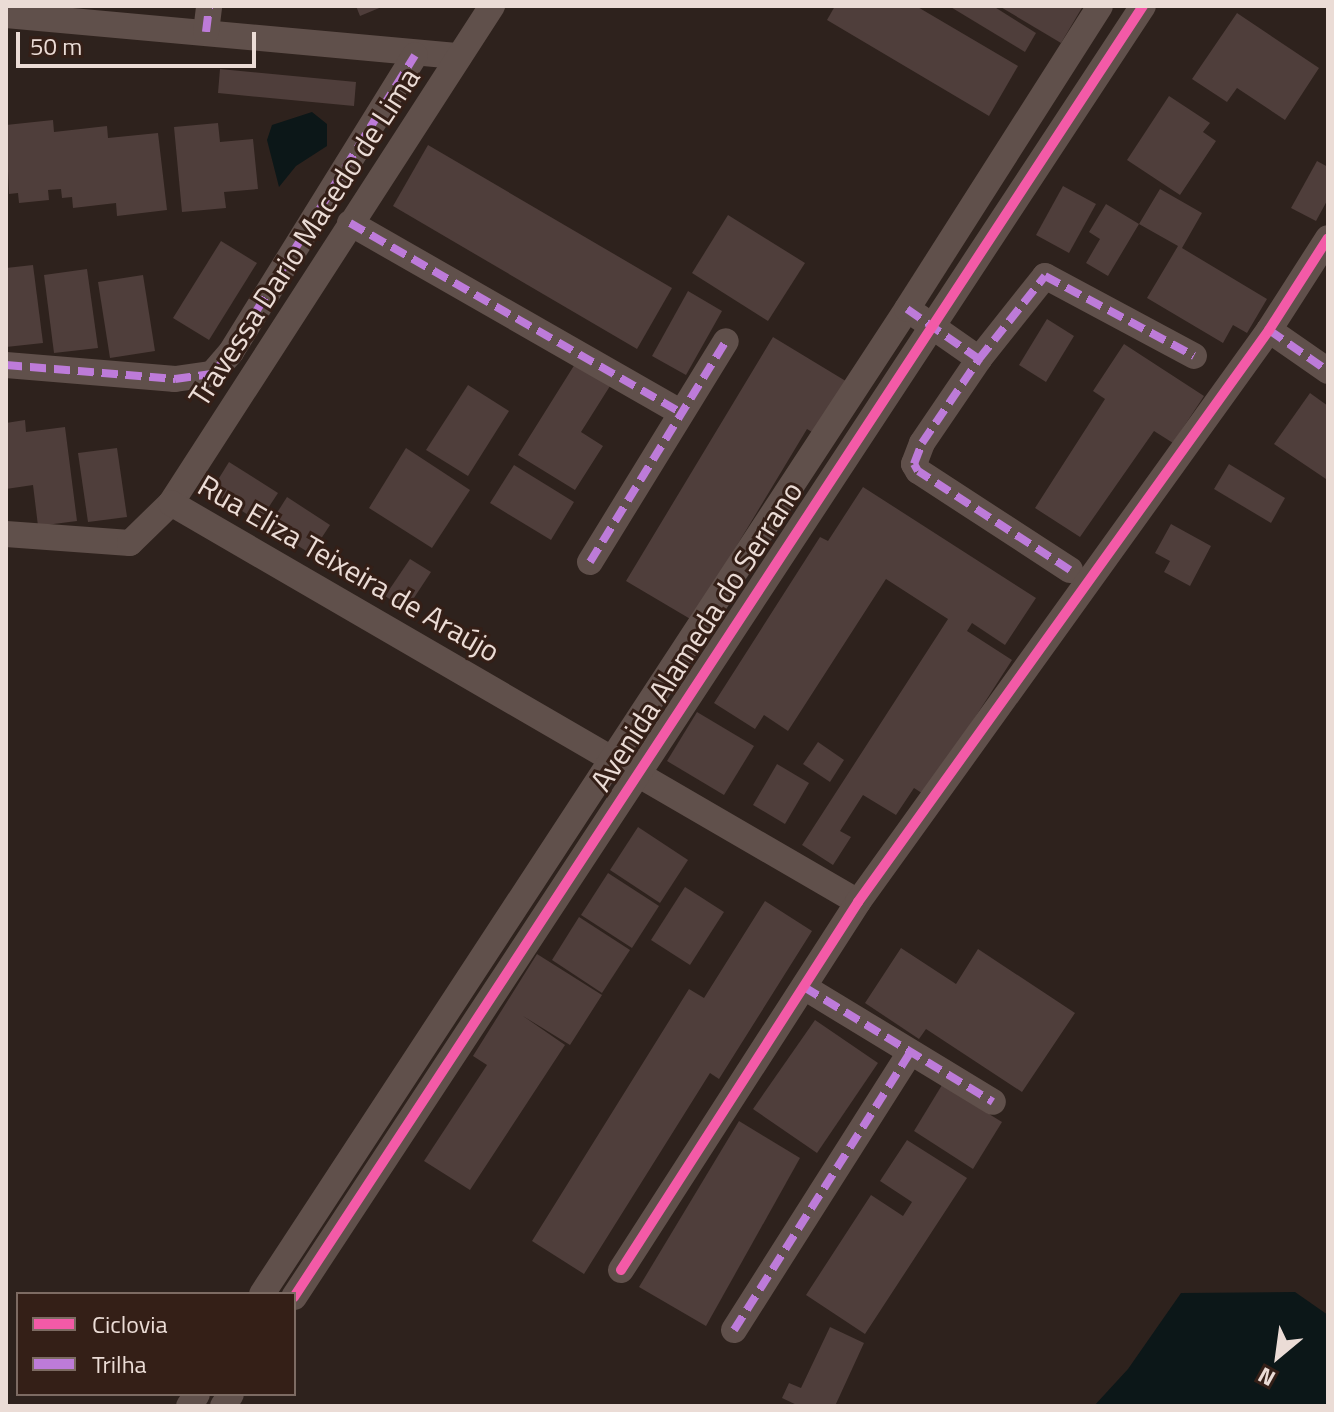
<!DOCTYPE html>
<html>
<head>
<meta charset="utf-8">
<style>
  body { margin:0 }
  #map { position:relative; width:1334px; height:1412px; overflow:hidden; background:#2e221d; font-family:"Titillium Web",sans-serif }
  div>[style] { position:absolute }
  [style*='--x'] { left:calc(var(--x)*1px); top:calc(var(--y)*1px); width:calc(var(--w)*1px); rotate:calc(var(--a)*1deg) }
  .water>* { inset:0; background:#0c1718 }
  .building>* { inset:0; background:#4f3e3b }
  .minor>* { height:26px; margin:-13px; padding:0 13px; transform-origin:13px; border-radius:13px; background:#60504b }
  .quiet>* { height:8px; margin-top:-4px; transform-origin:0; background:repeating-linear-gradient(90deg,#bd7bd9 0 16px,transparent 0 24px) }
  .cycleway>* { height:10px; margin:-5px; padding:0 5px; transform-origin:5px; border-radius:5px; background:#f35aa7 }
  span { translate:-50% -50%; white-space:nowrap; text-align:center; line-height:1.15; -webkit-text-stroke:6px #341f17; paint-order:stroke }
  .street-label { font-size:30px; color:#ebdcd6 }
  .frame { position:absolute; inset:0; border:8px solid #ebdcd6; pointer-events:none }
  .legend { position:absolute; left:16px; top:1292px; width:280px; height:104px; box-sizing:border-box; background:#341f17; border:2px solid #7d6b63; margin:0; padding:10px 14px; list-style:none; font-size:24px; color:#ebdcd6 }
  .legend li { display:flex; align-items:center; gap:16px; height:40px }
  .legend b { width:40px; border:2px solid #7d6b63 }
  .north { position:absolute; left:1238px; top:1316px; width:80px; height:80px; -webkit-text-stroke:6px #341f17; paint-order:stroke; rotate:209deg; font-size:22px; font-weight:700; line-height:32px; text-align:center; color:#ebdcd6 }
  .north::after { content:''; display:block; margin:auto; width:28px; height:36px; background:#ebdcd6; clip-path:polygon(50% 0,100% 100%,50% 72%,0 100%) }
  .scale { position:absolute; left:16px; top:32px; width:240px; height:36px; box-sizing:border-box; border:4px solid #ebdcd6; border-top:0; padding-left:10px; font-size:24px; line-height:28px; white-space:nowrap; color:#ebdcd6; -webkit-text-stroke:6px #341f17; paint-order:stroke }
</style>
</head>
<body>
<div id="map">
  <div class="water">
    <i style="clip-path:polygon(312px 112px,327px 124px,327px 146px,296px 166px,279px 187px,267px 140px,272px 125px)"></i>
    <i style="clip-path:polygon(1295px 1292px,1328px 1315px,1328px 1406px,1094px 1406px,1128px 1369px,1181px 1293px)"></i>
  </div>
  <div class="building">
    <i style="clip-path:polygon(356px 6px,384px 6px,360px 16px)"></i>
    <i style="clip-path:polygon(835px 6px,916px 6px,1018px 66px,989px 116px,827px 20px)"></i>
    <i style="clip-path:polygon(949px 6px,993px 6px,1036px 33px,1025px 52px)"></i>
    <i style="clip-path:polygon(999px 6px,1083px 6px,1061px 43px)"></i>
    <i style="clip-path:polygon(1237px 13px,1319px 68px,1285px 120px,1237px 88px,1227px 102px,1192px 79px)"></i>
    <i style="clip-path:polygon(220px 69px,356px 82px,354px 106px,218px 93px)"></i>
    <i style="clip-path:polygon(1169px 96px,1210px 123px,1203px 132px,1216px 141px,1180px 195px,1127px 160px)"></i>
    <i style="clip-path:polygon(53px 120px,54px 132px,107px 126px,108px 138px,158px 133px,167px 210px,117px 216px,116px 203px,73px 208px,72px 197px,62px 198px,61px 189px,48px 190px,49px 200px,19px 203px,18px 193px,9px 194px,6px 125px)"></i>
    <i style="clip-path:polygon(218px 123px,220px 142px,253px 139px,258px 189px,224px 192px,226px 208px,182px 212px,174px 127px)"></i>
    <i style="clip-path:polygon(428px 145px,672px 288px,637px 349px,393px 206px)"></i>
    <i style="clip-path:polygon(1317px 161px,1328px 167px,1328px 199px,1316px 221px,1291px 208px)"></i>
    <i style="clip-path:polygon(1063px 186px,1096px 204px,1069px 253px,1036px 235px)"></i>
    <i style="clip-path:polygon(1160px 189px,1202px 213px,1182px 248px,1267px 299px,1247px 333px,1233px 325px,1223px 343px,1147px 298px,1178px 246px,1139px 224px,1108px 276px,1086px 263px,1100px 239px,1089px 232px,1106px 204px,1139px 224px)"></i>
    <i style="clip-path:polygon(728px 215px,805px 263px,768px 321px,692px 273px)"></i>
    <i style="clip-path:polygon(221px 241px,257px 263px,209px 340px,173px 318px)"></i>
    <i style="clip-path:polygon(33px 265px,43px 343px,6px 347px,6px 268px)"></i>
    <i style="clip-path:polygon(87px 269px,98px 348px,54px 353px,44px 275px)"></i>
    <i style="clip-path:polygon(143px 275px,155px 351px,110px 358px,98px 282px)"></i>
    <i style="clip-path:polygon(688px 291px,722px 311px,686px 375px,652px 356px)"></i>
    <i style="clip-path:polygon(1047px 319px,1074px 336px,1046px 382px,1019px 365px)"></i>
    <i style="clip-path:polygon(773px 337px,849px 383px,817px 435px,807px 429px,692px 620px,626px 581px)"></i>
    <i style="clip-path:polygon(1124px 344px,1204px 396px,1173px 443px,1154px 431px,1080px 537px,1035px 508px,1105px 399px,1093px 391px)"></i>
    <i style="clip-path:polygon(575px 364px,610px 386px,581px 432px,603px 446px,575px 490px,518px 455px)"></i>
    <i style="clip-path:polygon(468px 385px,509px 411px,468px 476px,426px 450px)"></i>
    <i style="clip-path:polygon(1310px 393px,1328px 406px,1326px 479px,1274px 444px)"></i>
    <i style="clip-path:polygon(25px 420px,26px 432px,65px 427px,77px 521px,38px 526px,33px 485px,6px 489px,6px 423px)"></i>
    <i style="clip-path:polygon(117px 448px,127px 517px,88px 522px,78px 453px)"></i>
    <i style="clip-path:polygon(406px 448px,470px 490px,432px 548px,369px 508px)"></i>
    <i style="clip-path:polygon(229px 462px,278px 493px,259px 522px,211px 491px)"></i>
    <i style="clip-path:polygon(1229px 464px,1285px 498px,1271px 523px,1214px 489px)"></i>
    <i style="clip-path:polygon(514px 465px,574px 502px,551px 540px,490px 503px)"></i>
    <i style="clip-path:polygon(863px 487px,1036px 598px,1005px 645px,972px 623px,967px 631px,1012px 660px,925px 795px,914px 788px,896px 815px,863px 795px,840px 831px,851px 837px,833px 865px,802px 845px,948px 619px,886px 579px,788px 731px,764px 715px,755px 729px,714px 703px,820px 537px,828px 541px)"></i>
    <i style="clip-path:polygon(287px 497px,330px 525px,311px 554px,268px 527px)"></i>
    <i style="clip-path:polygon(1171px 524px,1211px 546px,1190px 586px,1164px 572px,1170px 561px,1155px 553px)"></i>
    <i style="clip-path:polygon(410px 559px,431px 572px,406px 610px,385px 596px)"></i>
    <i style="clip-path:polygon(697px 712px,754px 746px,724px 795px,667px 761px)"></i>
    <i style="clip-path:polygon(818px 742px,844px 760px,830px 782px,803px 764px)"></i>
    <i style="clip-path:polygon(777px 764px,809px 783px,785px 824px,753px 805px)"></i>
    <i style="clip-path:polygon(638px 827px,688px 860px,660px 903px,610px 870px)"></i>
    <i style="clip-path:polygon(608px 873px,659px 906px,632px 948px,581px 915px)"></i>
    <i style="clip-path:polygon(685px 887px,724px 912px,690px 965px,651px 940px)"></i>
    <i style="clip-path:polygon(765px 901px,812px 931px,719px 1079px,710px 1073px,584px 1274px,532px 1241px,689px 989px,704px 998px)"></i>
    <i style="clip-path:polygon(579px 917px,630px 950px,602px 993px,552px 960px)"></i>
    <i style="clip-path:polygon(901px 948px,956px 984px,978px 949px,1075px 1013px,1022px 1092px,926px 1029px,919px 1039px,865px 1003px)"></i>
    <i style="clip-path:polygon(537px 954px,602px 995px,570px 1045px,523px 1016px,565px 1045px,470px 1190px,424px 1161px,487px 1065px,473px 1056px)"></i>
    <i style="clip-path:polygon(815px 1020px,878px 1063px,817px 1153px,753px 1109px)"></i>
    <i style="clip-path:polygon(942px 1085px,1002px 1122px,973px 1169px,914px 1131px)"></i>
    <i style="clip-path:polygon(739px 1121px,800px 1158px,706px 1326px,639px 1287px)"></i>
    <i style="clip-path:polygon(907px 1140px,967px 1178px,865px 1334px,806px 1295px,871px 1195px,903px 1216px,912px 1202px,880px 1181px)"></i>
    <i style="clip-path:polygon(830px 1327px,864px 1343px,835px 1406px,799px 1406px,782px 1398px,789px 1383px,801px 1388px)"></i>
  </div>
  <div class="minor">
    <i style="--x:6;--y:15;--w:455;--a:5.2"></i>
    <i style="--x:206;--y:32;--w:26;--a:-83"></i>
    <i style="--x:350;--y:223;--w:380;--a:29.8"></i>
    <i style="--x:916;--y:315;--w:77;--a:34.9"></i>
    <i style="--x:1269;--y:330;--w:72;--a:34.8"></i>
    <i style="--x:6;--y:365;--w:170;--a:4.7"></i>
    <i style="--x:175;--y:379;--w:37;--a:-8"></i>
    <i style="--x:212;--y:374;--w:29;--a:-49"></i>
    <i style="--x:231;--y:352;--w:349;--a:-58.2"></i>
    <i style="--x:171;--y:503;--w:592;--a:-57.14"></i>
    <i style="--x:6;--y:534;--w:124;--a:4.2"></i>
    <i style="--x:130;--y:543;--w:57;--a:-44.3"></i>
    <i style="--x:171;--y:503;--w:794;--a:30.15"></i>
    <i style="--x:590;--y:562;--w:259;--a:-58.4"></i>
    <i style="--x:1070;--y:570;--w:181;--a:-146.9"></i>
    <i style="--x:918;--y:471;--w:8;--a:-120"></i>
    <i style="--x:914;--y:464;--w:22;--a:-69"></i>
    <i style="--x:922;--y:443;--w:102;--a:-55.8"></i>
    <i style="--x:979;--y:359;--w:106;--a:-51.5"></i>
    <i style="--x:1045;--y:276;--w:169;--a:28.2"></i>
    <i style="--x:804;--y:987;--w:221;--a:31.3"></i>
    <i style="--x:621;--y:1270;--w:438;--a:-57.2"></i>
    <i style="--x:858;--y:902;--w:704;--a:-54.3"></i>
    <i style="--x:1269;--y:330;--w:109;--a:-57.3"></i>
    <i style="--x:262;--y:1294;--w:1177;--a:-56.78"></i>
    <i style="--x:907;--y:309;--w:359;--a:-57.5"></i>
    <i style="--x:294;--y:1297;--w:1545;--a:-56.67"></i>
    <i style="--x:734;--y:1330;--w:328;--a:-57.6"></i>
    <i style="--x:189;--y:1406;--w:14;--a:-56"></i>
    <i style="--x:223;--y:1406;--w:14;--a:-56"></i>
  </div>
  <div class="quiet">
    <i style="--x:206;--y:32;--w:26;--a:-83"></i>
    <i style="--x:350;--y:223;--w:380;--a:29.8"></i>
    <i style="--x:907;--y:309;--w:88;--a:34.8"></i>
    <i style="--x:1269;--y:330;--w:72;--a:34.8"></i>
    <i style="--x:6;--y:365;--w:170;--a:4.7"></i>
    <i style="--x:175;--y:379;--w:37;--a:-8"></i>
    <i style="--x:212;--y:374;--w:29;--a:-49"></i>
    <i style="--x:231;--y:352;--w:349;--a:-58.2"></i>
    <i style="--x:590;--y:562;--w:259;--a:-58.4"></i>
    <i style="--x:1070;--y:570;--w:181;--a:-146.9"></i>
    <i style="--x:918;--y:471;--w:8;--a:-120"></i>
    <i style="--x:914;--y:464;--w:22;--a:-69"></i>
    <i style="--x:922;--y:443;--w:102;--a:-55.8"></i>
    <i style="--x:979;--y:359;--w:106;--a:-51.5"></i>
    <i style="--x:1045;--y:276;--w:169;--a:28.2"></i>
    <i style="--x:804;--y:987;--w:221;--a:31.3"></i>
    <i style="--x:734;--y:1330;--w:328;--a:-57.6"></i>
  </div>
  <div class="cycleway">
    <i style="--x:621;--y:1270;--w:438;--a:-57.2"></i>
    <i style="--x:858;--y:902;--w:704;--a:-54.3"></i>
    <i style="--x:1269;--y:330;--w:109;--a:-57.3"></i>
    <i style="--x:294;--y:1297;--w:1545;--a:-56.67"></i>
  </div>
  <div class="street-label">
    <span style="left:304px;top:237px;rotate:-57deg">Travessa Dario Macedo de Lima</span>
    <span style="left:349px;top:568px;rotate:30deg">Rua Eliza Teixeira de Araújo</span>
    <span style="left:696px;top:636px;rotate:-57deg">Avenida Alameda do Serrano</span>
  </div>
  <div class="frame"></div>
  <ul class="legend">
  <li><b style="height:10px;background:#f35aa7"></b>Ciclovia</li>
  <li><b style="height:10px;background:#bd7bd9"></b>Trilha</li>
  </ul>
  <div class="north">N</div>
  <div class="scale">50 m</div>
</div>
</body>
</html>
